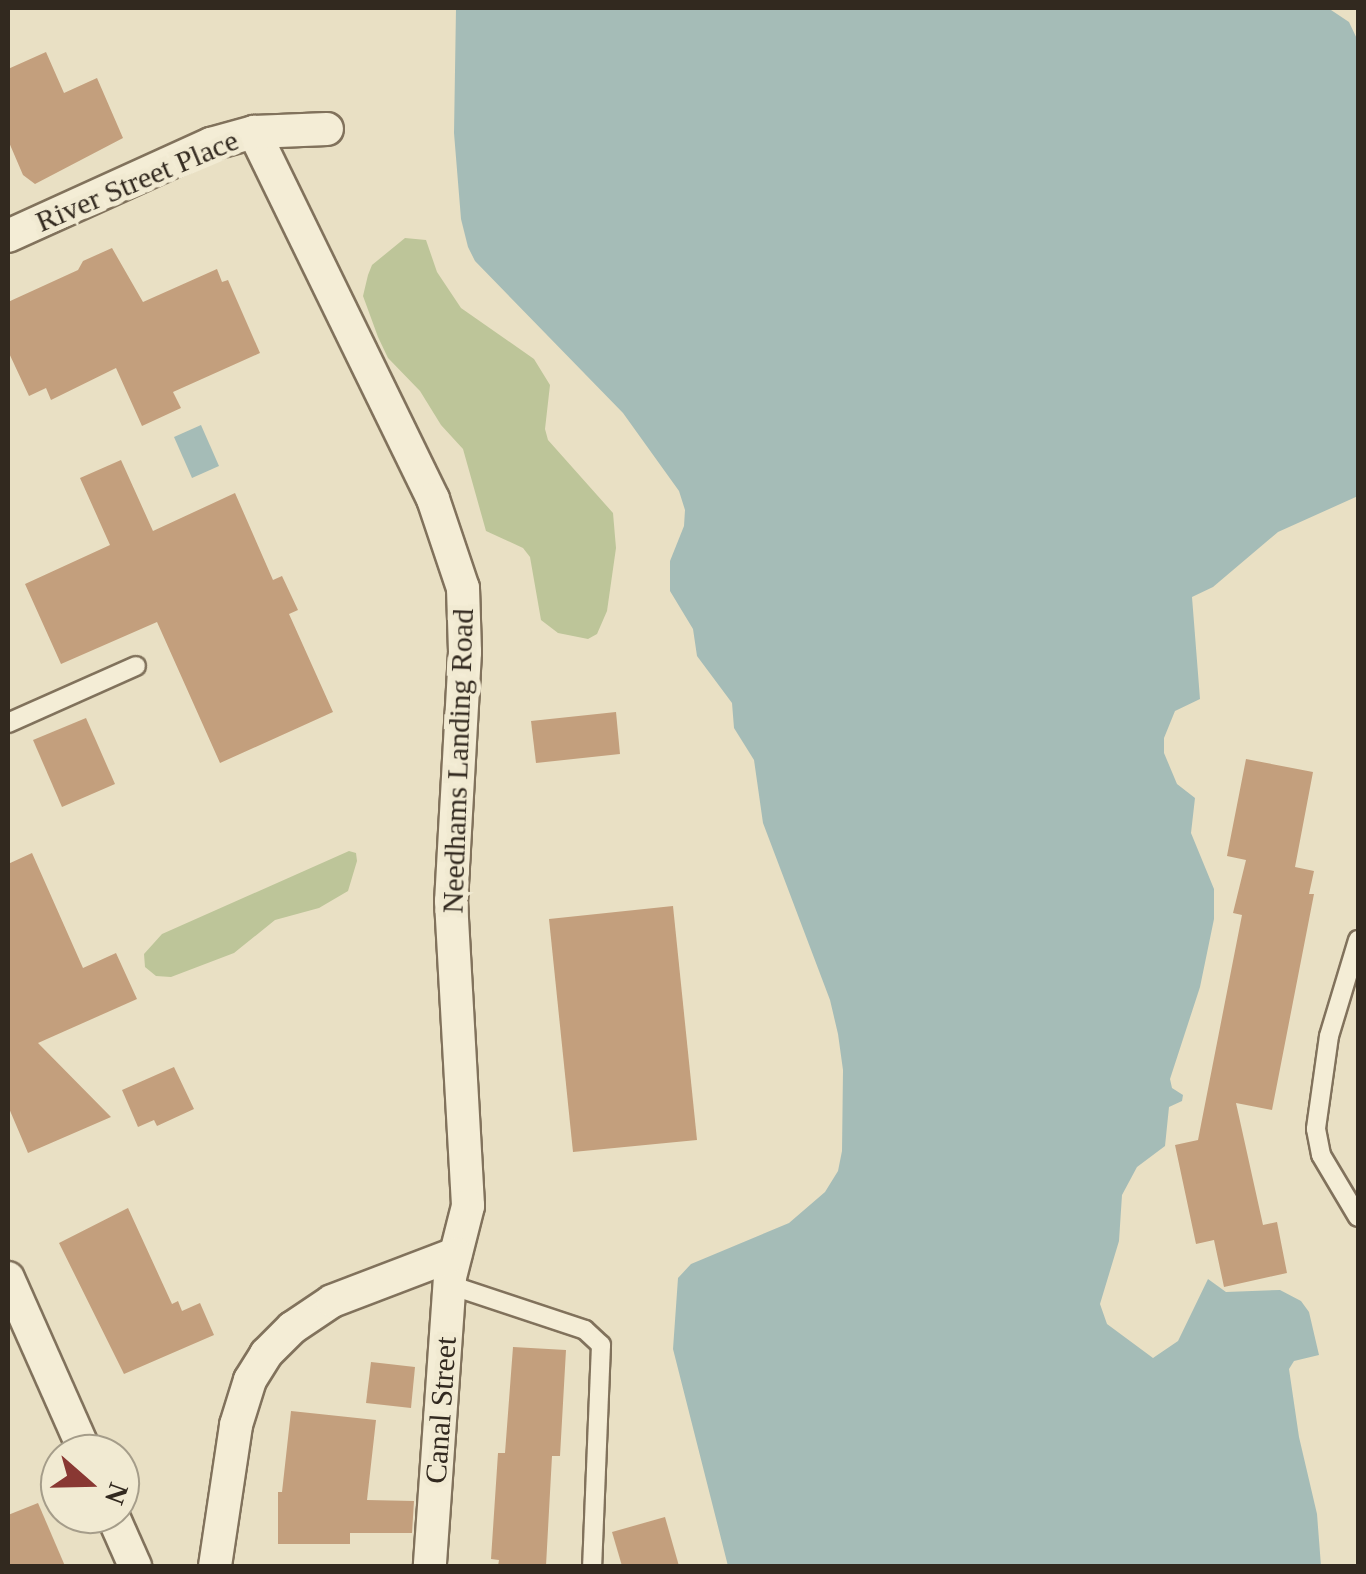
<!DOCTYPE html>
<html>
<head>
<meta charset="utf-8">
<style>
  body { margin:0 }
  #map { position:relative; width:1366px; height:1574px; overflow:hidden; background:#e9e0c4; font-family:Georgia,serif }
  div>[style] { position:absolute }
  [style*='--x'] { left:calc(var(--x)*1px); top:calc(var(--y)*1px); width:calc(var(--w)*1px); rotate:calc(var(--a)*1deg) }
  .green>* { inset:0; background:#bdc599 }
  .water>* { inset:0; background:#a5bcb7 }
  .building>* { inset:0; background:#c39f7d }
  .roads { filter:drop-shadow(2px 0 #81725c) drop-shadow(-2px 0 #81725c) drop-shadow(0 2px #81725c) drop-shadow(0 -2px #81725c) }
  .lane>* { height:18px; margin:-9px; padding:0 9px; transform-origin:9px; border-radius:9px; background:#f4edd6 }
  .street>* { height:32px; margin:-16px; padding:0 16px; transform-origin:16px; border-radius:16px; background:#f4edd6 }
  span { translate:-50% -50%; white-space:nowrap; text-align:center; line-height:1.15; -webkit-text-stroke:10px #f1ead2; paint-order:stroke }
  .street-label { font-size:30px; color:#32291f }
  .frame { position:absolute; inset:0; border:10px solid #32291f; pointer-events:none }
  .north { position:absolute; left:40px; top:1434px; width:100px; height:100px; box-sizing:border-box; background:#f1ead2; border:2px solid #a59d8a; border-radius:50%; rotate:110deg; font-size:28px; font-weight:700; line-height:40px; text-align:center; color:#32291f }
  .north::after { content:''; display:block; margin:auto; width:35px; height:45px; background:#893833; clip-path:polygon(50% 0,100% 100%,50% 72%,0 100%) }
</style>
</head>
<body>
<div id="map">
  <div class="green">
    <i style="clip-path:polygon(405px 238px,426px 240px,437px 272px,461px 308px,534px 359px,550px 385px,545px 429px,548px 440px,613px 513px,616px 548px,607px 611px,597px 634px,588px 639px,558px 633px,541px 620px,530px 557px,523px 548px,486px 531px,463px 449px,441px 425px,420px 391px,388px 358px,378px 337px,363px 296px,368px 275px,372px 265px)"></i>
    <i style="clip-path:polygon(349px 851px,356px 853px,357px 861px,348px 891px,319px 908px,275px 920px,234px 953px,171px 977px,156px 976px,145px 967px,144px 954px,162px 934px)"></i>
  </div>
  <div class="water">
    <i style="clip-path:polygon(456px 8px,1328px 8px,1349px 22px,1358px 41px,1358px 496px,1278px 532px,1213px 587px,1192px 597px,1200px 699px,1175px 711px,1164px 738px,1164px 753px,1177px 784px,1195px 798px,1191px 833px,1214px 889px,1214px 919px,1200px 987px,1170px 1079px,1172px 1088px,1183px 1095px,1182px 1101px,1169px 1107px,1165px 1146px,1137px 1167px,1122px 1195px,1119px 1241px,1100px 1304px,1107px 1324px,1153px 1358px,1178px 1341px,1208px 1279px,1226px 1292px,1280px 1290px,1301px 1301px,1309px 1312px,1319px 1355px,1294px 1361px,1289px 1369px,1299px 1437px,1317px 1514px,1321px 1566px,728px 1566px,673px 1349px,678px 1278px,691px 1264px,789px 1223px,825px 1192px,838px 1171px,842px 1151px,843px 1070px,838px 1034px,830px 1000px,763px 823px,754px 760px,734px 728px,732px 703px,697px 656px,693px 629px,670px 591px,670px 561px,684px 526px,685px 510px,679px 491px,623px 413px,475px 261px,468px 247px,461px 219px,454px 133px)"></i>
    <i style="clip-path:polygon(201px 425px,219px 466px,192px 478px,174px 437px)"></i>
  </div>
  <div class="building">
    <i style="clip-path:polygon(46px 52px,64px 93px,97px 78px,123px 138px,35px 184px,23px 175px,8px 140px,8px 69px)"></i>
    <i style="clip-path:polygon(112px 248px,143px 302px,217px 269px,222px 282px,228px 280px,260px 353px,173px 392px,181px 408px,142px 426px,116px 368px,51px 400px,46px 388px,29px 396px,8px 351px,8px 302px,78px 270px,83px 261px)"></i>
    <i style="clip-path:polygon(121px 460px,153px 531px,235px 493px,273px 580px,282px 576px,298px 610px,289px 614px,333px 712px,220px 763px,157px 622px,61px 664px,25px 584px,110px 545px,80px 478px)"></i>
    <i style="clip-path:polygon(616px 712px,620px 754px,536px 763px,531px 721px)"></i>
    <i style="clip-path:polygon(86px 718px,115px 784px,62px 807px,33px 740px)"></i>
    <i style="clip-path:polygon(1246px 759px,1313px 772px,1295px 867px,1314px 871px,1309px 894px,1314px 894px,1272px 1110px,1236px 1103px,1263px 1225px,1277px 1222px,1287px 1273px,1224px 1287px,1214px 1240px,1196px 1244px,1175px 1145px,1198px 1140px,1242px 915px,1233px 913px,1246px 860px,1227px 856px)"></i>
    <i style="clip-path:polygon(32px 853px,83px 968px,116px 953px,137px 999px,38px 1043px,111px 1117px,28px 1153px,8px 1106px,8px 864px)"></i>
    <i style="clip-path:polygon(673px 906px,697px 1140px,573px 1152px,549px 919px)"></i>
    <i style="clip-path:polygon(174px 1067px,194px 1109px,157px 1126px,154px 1120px,138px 1127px,122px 1090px)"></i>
    <i style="clip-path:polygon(128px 1208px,172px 1304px,178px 1301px,182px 1311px,200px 1303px,214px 1335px,124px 1374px,59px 1243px)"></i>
    <i style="clip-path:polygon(513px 1347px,566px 1350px,560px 1456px,552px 1456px,546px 1566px,498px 1566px,499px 1560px,491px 1559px,498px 1453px,505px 1453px)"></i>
    <i style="clip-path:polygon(371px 1362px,415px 1367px,411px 1408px,366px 1403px)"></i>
    <i style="clip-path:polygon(291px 1411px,376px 1420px,367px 1500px,414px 1501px,412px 1533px,350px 1533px,350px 1544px,278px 1544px,278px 1492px,282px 1492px)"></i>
    <i style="clip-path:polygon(38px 1503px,65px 1566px,8px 1566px,8px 1515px)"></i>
    <i style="clip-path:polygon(665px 1517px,679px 1566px,622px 1566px,612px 1532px)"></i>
  </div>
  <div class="roads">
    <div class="lane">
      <i style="--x:8;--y:723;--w:140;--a:-24"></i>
      <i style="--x:1358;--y:940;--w:100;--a:106.8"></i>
      <i style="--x:1329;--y:1036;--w:94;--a:98"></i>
      <i style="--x:1316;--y:1129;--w:26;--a:79"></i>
      <i style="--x:1321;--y:1155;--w:72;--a:59.2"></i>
      <i style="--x:450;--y:1285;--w:142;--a:18.4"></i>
      <i style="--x:585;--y:1330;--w:22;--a:43"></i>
      <i style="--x:601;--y:1345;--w:221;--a:92.3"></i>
    </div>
    <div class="street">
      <i style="--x:254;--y:132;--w:408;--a:64"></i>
      <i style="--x:433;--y:499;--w:94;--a:71.4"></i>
      <i style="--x:463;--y:588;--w:64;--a:88.2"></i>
      <i style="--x:465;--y:652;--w:249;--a:93.2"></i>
      <i style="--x:451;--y:901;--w:305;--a:86.8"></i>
      <i style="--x:468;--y:1206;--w:73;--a:104.2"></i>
      <i style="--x:450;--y:1277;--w:290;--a:94"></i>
      <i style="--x:8;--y:236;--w:223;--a:-24.4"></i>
      <i style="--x:211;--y:144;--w:45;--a:-15.6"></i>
      <i style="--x:254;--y:132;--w:73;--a:-2.4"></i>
      <i style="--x:8;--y:1278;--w:193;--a:66.1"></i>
      <i style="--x:112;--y:1514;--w:57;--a:66.1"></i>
      <i style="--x:215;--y:1566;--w:143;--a:-81.5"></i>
      <i style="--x:236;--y:1425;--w:47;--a:-72.7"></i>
      <i style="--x:250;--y:1380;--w:31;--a:-58"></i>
      <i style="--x:266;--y:1354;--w:37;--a:-45"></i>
      <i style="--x:292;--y:1328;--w:48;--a:-34"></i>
      <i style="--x:332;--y:1301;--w:132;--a:-20.9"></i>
    </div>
  </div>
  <div class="street-label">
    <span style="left:137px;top:181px;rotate:-23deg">River Street Place</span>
    <span style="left:458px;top:761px;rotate:-88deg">Needhams Landing Road</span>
    <span style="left:441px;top:1410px;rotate:-86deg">Canal Street</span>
  </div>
  <div class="frame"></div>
  <div class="north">N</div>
</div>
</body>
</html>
